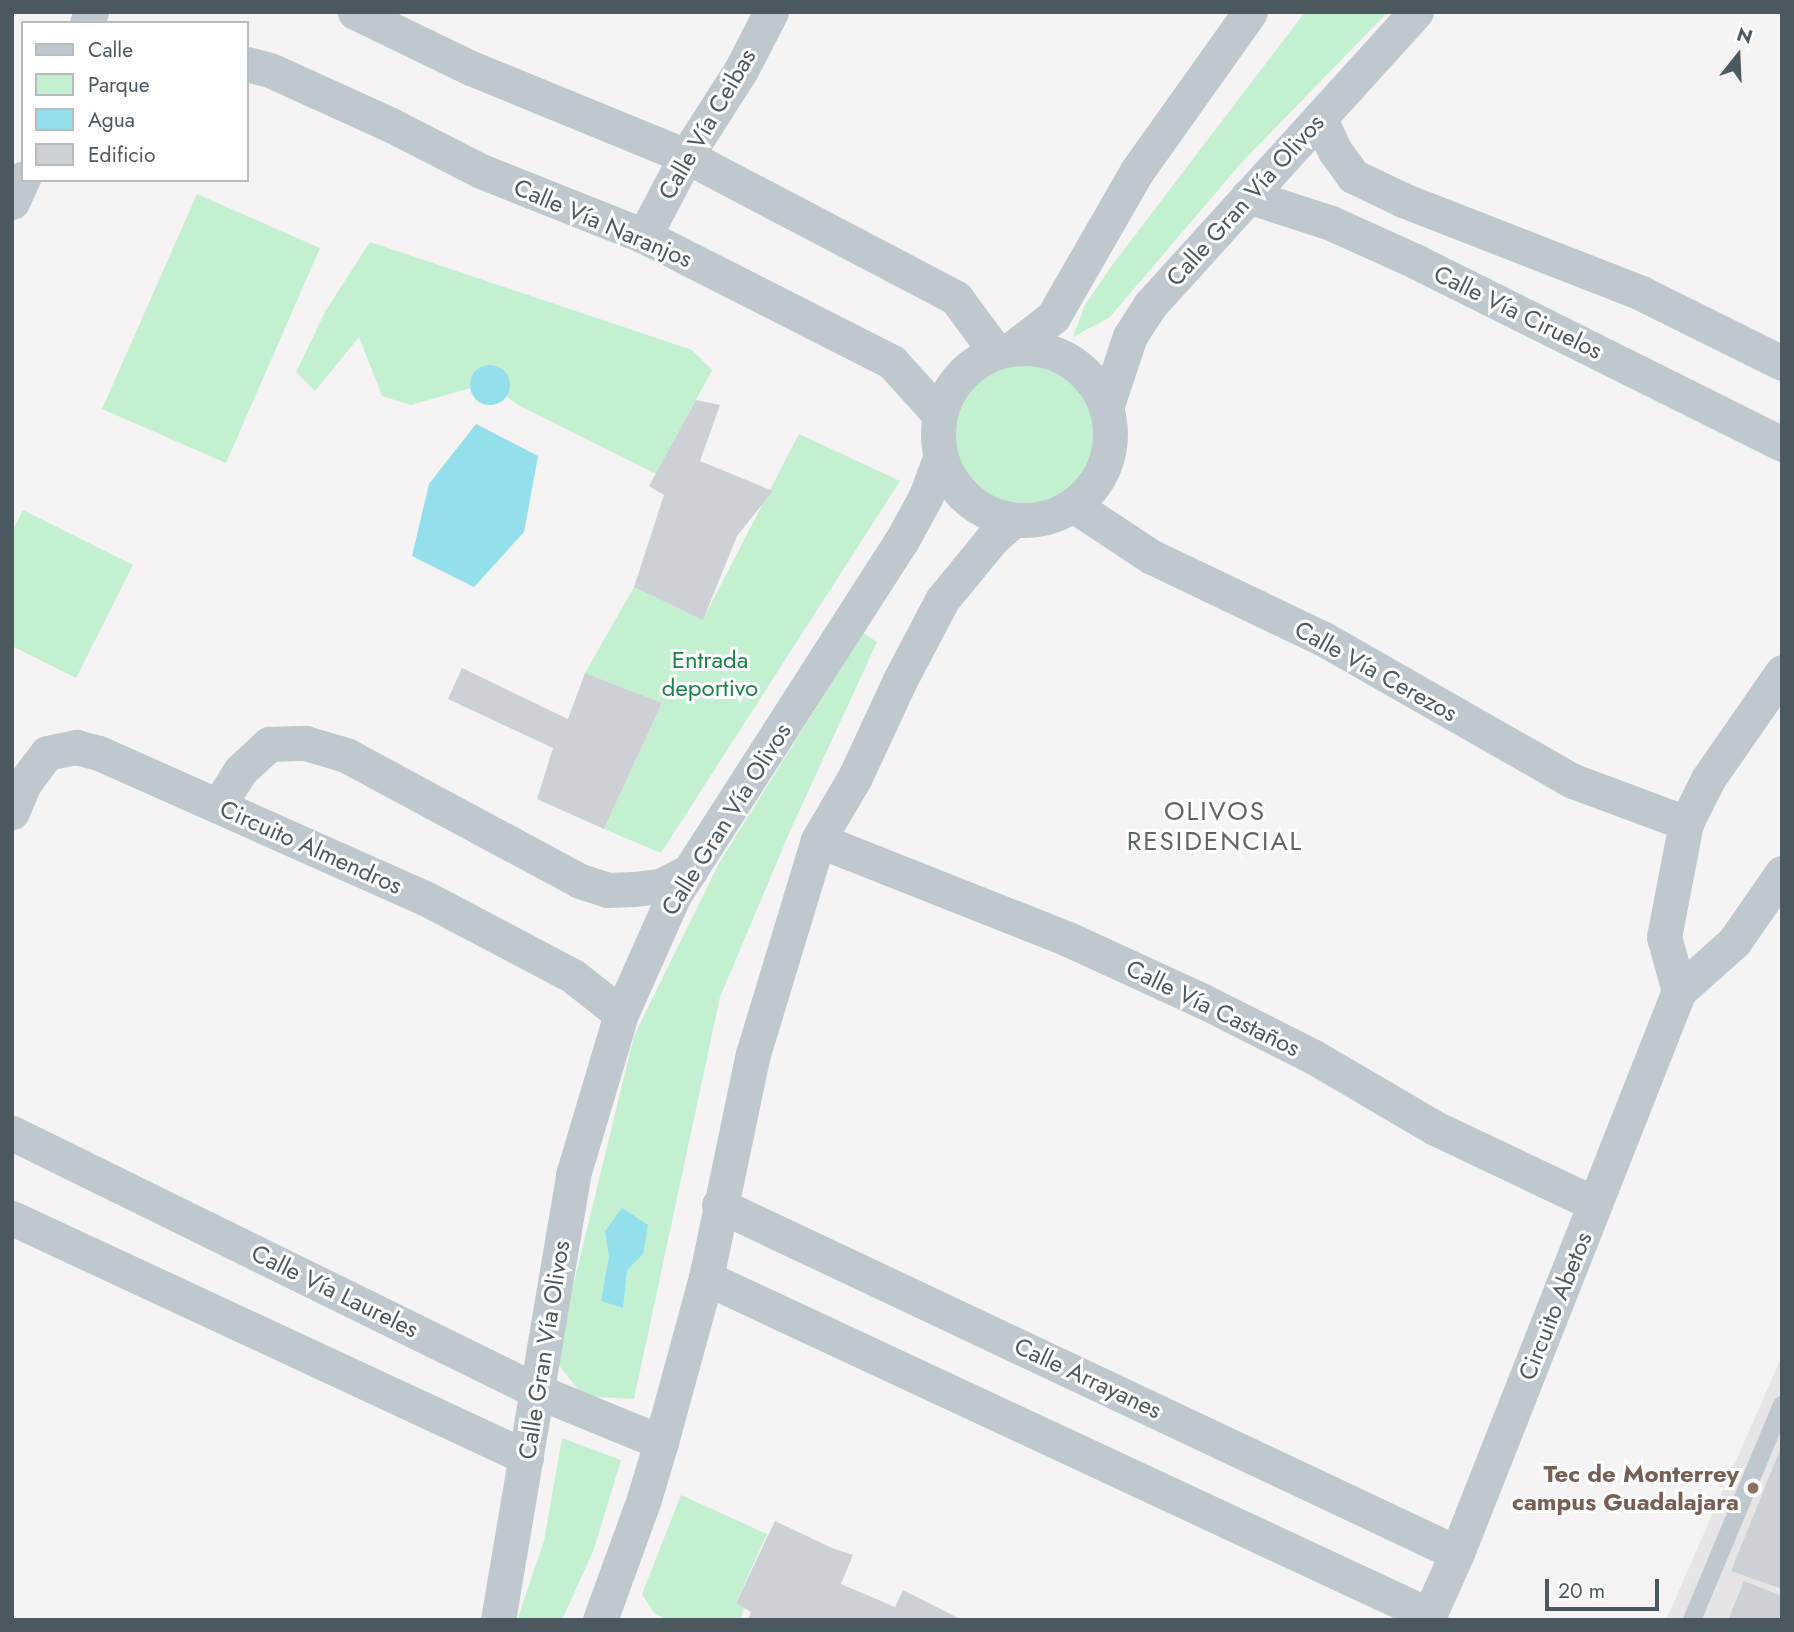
<!DOCTYPE html>
<html>
<head>
<meta charset="utf-8">
<style>
  body { margin:0 }
  #map { position:relative; width:1794px; height:1632px; overflow:hidden; background:#f5f3f3; font-family:Jost,sans-serif }
  div>[style] { position:absolute }
  [style*='--x'] { left:calc(var(--x)*1px); top:calc(var(--y)*1px); width:calc(var(--w)*1px); rotate:calc(var(--a)*1deg) }
  .education>* { inset:0; background:#e6e4e5 }
  .green>* { inset:0; background:#c4f0d2 }
  .round { border-radius:50% }
  .water>* { inset:0; background:#93dfeb }
  .building>* { inset:0; background:#cdd0d5 }
  .service>* { height:18px; margin:-9px; padding:0 9px; transform-origin:9px; border-radius:9px; background:#bfc8cf }
  .minor>* { height:35px; margin:-17.5px; padding:0 17.5px; transform-origin:17.5px; border-radius:17.5px; background:#bfc8cf }
  .minor>.ring { margin:-17.5px; padding:0; box-sizing:content-box; background:none; border:35px solid #bfc8cf; border-radius:50% }
  .dots>* { width:19px; height:19px; translate:-50% -50%; box-sizing:border-box; border:4px solid #fff; border-radius:50% }
  span { translate:-50% -50%; white-space:nowrap; text-align:center; line-height:1.15; -webkit-text-stroke:6px #fff; paint-order:stroke }
  .street-label { font-size:24px; color:#4b5860 }
  .park-label { font-size:24px; color:#1a8347 }
  .education-label { font-size:24px; color:#785e54; font-weight:700 }
  .right { translate:-100% -50%; text-align:right }
  .neighbourhood-label { font-size:26px; color:#5f6468; letter-spacing:2px }
  .frame { position:absolute; inset:0; border:14px solid #4b5860; pointer-events:none }
  .legend { position:absolute; left:21px; top:21px; width:228px; height:161px; box-sizing:border-box; background:#fff; border:2px solid #b7bcbf; margin:0; padding:9px 12px; list-style:none; font-size:21px; color:#4b5860 }
  .legend li { display:flex; align-items:center; gap:14px; height:35px }
  .legend b { width:35px; border:2px solid #b7bcbf }
  .north { position:absolute; left:1703px; top:21px; width:70px; height:70px; -webkit-text-stroke:5px #fff; paint-order:stroke; rotate:18deg; font-size:19px; font-weight:700; line-height:28px; text-align:center; color:#4b5860 }
  .north::after { content:''; display:block; margin:auto; width:24px; height:32px; background:#4b5860; clip-path:polygon(50% 0,100% 100%,50% 72%,0 100%) }
  .scale { position:absolute; left:1545px; top:1579px; width:114px; height:32px; box-sizing:border-box; border:4px solid #4b5860; border-top:0; padding-left:9px; font-size:21px; line-height:24px; white-space:nowrap; color:#4b5860; -webkit-text-stroke:5px #fff; paint-order:stroke }
</style>
</head>
<body>
<div id="map">
  <div class="education">
    <i style="clip-path:polygon(1782px 1356px,1782px 1620px,1666px 1620px)"></i>
  </div>
  <div class="green">
    <i style="clip-path:polygon(1305px 12px,1388px 12px,1242px 162px,1110px 317px,1073px 337px,1085px 305px,1113px 264px)"></i>
    <i style="clip-path:polygon(197px 194px,320px 248px,226px 463px,102px 409px)"></i>
    <i style="clip-path:polygon(370px 242px,692px 350px,712px 370px,656px 474px,518px 405px,488px 383px,411px 405px,382px 396px,359px 337px,315px 391px,296px 372px,326px 310px)"></i>
    <i class="round" style="left:951px;top:358px;width:146px;height:146px"></i>
    <i style="clip-path:polygon(799px 434px,900px 481px,661px 853px,604px 829px,662px 703px,585px 673px,634px 587px,703px 619px)"></i>
    <i style="clip-path:polygon(23px 510px,133px 565px,76px 678px,12px 646px,12px 531px)"></i>
    <i style="clip-path:polygon(863px 633px,877px 642px,790px 831px,720px 997px,634px 1399px,583px 1396px,555px 1360px,634px 1036px,719px 863px)"></i>
    <i style="clip-path:polygon(562px 1438px,621px 1460px,594px 1549px,562px 1620px,517px 1620px,544px 1541px)"></i>
    <i style="clip-path:polygon(681px 1495px,767px 1534px,736px 1602px,744px 1608px,740px 1620px,668px 1620px,654px 1613px,642px 1594px)"></i>
  </div>
  <div class="water">
    <i class="round" style="left:470px;top:365px;width:40px;height:40px"></i>
    <i style="clip-path:polygon(476px 424px,538px 456px,524px 532px,474px 587px,412px 556px,429px 484px)"></i>
    <i style="clip-path:polygon(622px 1208px,648px 1225px,643px 1254px,627px 1270px,623px 1308px,601px 1301px,609px 1257px,605px 1231px)"></i>
  </div>
  <div class="building">
    <i style="clip-path:polygon(696px 400px,720px 405px,700px 461px,773px 491px,737px 536px,703px 620px,634px 587px,664px 495px,649px 486px)"></i>
    <i style="clip-path:polygon(462px 668px,568px 719px,585px 673px,662px 703px,604px 829px,537px 799px,553px 748px,448px 699px)"></i>
    <i style="clip-path:polygon(1782px 1445px,1782px 1589px,1731px 1571px)"></i>
    <i style="clip-path:polygon(775px 1521px,832px 1548px,853px 1555px,841px 1584px,895px 1607px,903px 1590px,962px 1620px,748px 1620px,751px 1612px,736px 1603px)"></i>
    <i style="clip-path:polygon(1744px 1581px,1782px 1596px,1782px 1620px,1728px 1620px)"></i>
  </div>
  <div class="service">
    <i style="--x:1692;--y:1620;--w:233;--a:-67.3"></i>
  </div>
  <div class="minor">
    <i style="--x:355;--y:12;--w:129;--a:25.8"></i>
    <i style="--x:471;--y:68;--w:232;--a:22.3"></i>
    <i style="--x:686;--y:156;--w:305;--a:27.7"></i>
    <i style="--x:956;--y:298;--w:67;--a:53.5"></i>
    <i style="--x:87;--y:23;--w:12;--a:-70"></i>
    <i style="--x:247;--y:64;--w:24;--a:15"></i>
    <i style="--x:270;--y:70;--w:133;--a:24.4"></i>
    <i style="--x:391;--y:125;--w:101;--a:27.1"></i>
    <i style="--x:481;--y:171;--w:175;--a:21.7"></i>
    <i style="--x:644;--y:236;--w:278;--a:26.9"></i>
    <i style="--x:892;--y:362;--w:70;--a:47.9"></i>
    <i style="--x:1320;--y:118;--w:36;--a:66"></i>
    <i style="--x:1335;--y:151;--w:31;--a:54"></i>
    <i style="--x:1353;--y:176;--w:55;--a:25.6"></i>
    <i style="--x:1403;--y:200;--w:256;--a:21.3"></i>
    <i style="--x:1641;--y:293;--w:157;--a:26.4"></i>
    <i style="--x:1248;--y:196;--w:87;--a:18"></i>
    <i style="--x:1331;--y:223;--w:92;--a:24.3"></i>
    <i style="--x:1415;--y:261;--w:410;--a:26.5"></i>
    <i style="--x:12;--y:202;--w:26;--a:-65"></i>
    <i style="--x:644;--y:236;--w:90;--a:-62.3"></i>
    <i style="--x:686;--y:156;--w:102;--a:-57.4"></i>
    <i style="--x:741;--y:70;--w:65;--a:-62.7"></i>
    <i class="ring" style="left:938px;top:348px;width:137px;height:137px"></i>
    <i style="--x:1013;--y:348;--w:51;--a:-37.8"></i>
    <i style="--x:1053;--y:317;--w:168;--a:-60.1"></i>
    <i style="--x:1137;--y:171;--w:195;--a:-54.6"></i>
    <i style="--x:1106;--y:408;--w:76;--a:-71.6"></i>
    <i style="--x:1130;--y:336;--w:37;--a:-57"></i>
    <i style="--x:1150;--y:305;--w:396;--a:-47.8"></i>
    <i style="--x:1073;--y:505;--w:95;--a:33.4"></i>
    <i style="--x:1152;--y:557;--w:188;--a:25.5"></i>
    <i style="--x:1322;--y:638;--w:289;--a:29.7"></i>
    <i style="--x:1573;--y:781;--w:121;--a:20.4"></i>
    <i style="--x:218;--y:806;--w:41;--a:-57.8"></i>
    <i style="--x:240;--y:771;--w:40;--a:-43"></i>
    <i style="--x:269;--y:744;--w:36;--a:-2"></i>
    <i style="--x:305;--y:743;--w:43;--a:16.3"></i>
    <i style="--x:346;--y:755;--w:266;--a:28.3"></i>
    <i style="--x:580;--y:881;--w:28;--a:18"></i>
    <i style="--x:607;--y:890;--w:27;--a:-2"></i>
    <i style="--x:634;--y:889;--w:26;--a:-7"></i>
    <i style="--x:660;--y:886;--w:34;--a:-27"></i>
    <i style="--x:12;--y:812;--w:33;--a:-67"></i>
    <i style="--x:25;--y:782;--w:36;--a:-53"></i>
    <i style="--x:47;--y:753;--w:30;--a:-12"></i>
    <i style="--x:76;--y:747;--w:24;--a:15"></i>
    <i style="--x:99;--y:753;--w:357;--a:24"></i>
    <i style="--x:425;--y:898;--w:167;--a:27.8"></i>
    <i style="--x:573;--y:976;--w:61;--a:38.4"></i>
    <i style="--x:818;--y:840;--w:269;--a:21.6"></i>
    <i style="--x:1068;--y:939;--w:149;--a:24.7"></i>
    <i style="--x:1203;--y:1001;--w:124;--a:26.8"></i>
    <i style="--x:1314;--y:1057;--w:140;--a:30.4"></i>
    <i style="--x:1435;--y:1128;--w:177;--a:25.4"></i>
    <i style="--x:1679;--y:991;--w:56;--a:-105.5"></i>
    <i style="--x:1664;--y:937;--w:116;--a:-79.1"></i>
    <i style="--x:1686;--y:823;--w:49;--a:-63.4"></i>
    <i style="--x:1708;--y:779;--w:130;--a:-55.3"></i>
    <i style="--x:12;--y:1133;--w:587;--a:26.17"></i>
    <i style="--x:539;--y:1392;--w:132;--a:22.3"></i>
    <i style="--x:719;--y:1205;--w:816;--a:25.25"></i>
    <i style="--x:12;--y:1218;--w:567;--a:24.94"></i>
    <i style="--x:706;--y:1278;--w:798;--a:24.99"></i>
    <i style="--x:498;--y:1620;--w:451;--a:-80.4"></i>
    <i style="--x:573;--y:1175;--w:168;--a:-73.4"></i>
    <i style="--x:621;--y:1014;--w:130;--a:-66"></i>
    <i style="--x:674;--y:895;--w:420;--a:-57.3"></i>
    <i style="--x:901;--y:542;--w:52;--a:-61.5"></i>
    <i style="--x:926;--y:496;--w:40;--a:-69.8"></i>
    <i style="--x:600;--y:1620;--w:129;--a:-70"></i>
    <i style="--x:644;--y:1499;--w:59;--a:-73.4"></i>
    <i style="--x:661;--y:1442;--w:170;--a:-74.7"></i>
    <i style="--x:706;--y:1278;--w:229;--a:-78.2"></i>
    <i style="--x:753;--y:1054;--w:224;--a:-73.1"></i>
    <i style="--x:818;--y:840;--w:73;--a:-59.6"></i>
    <i style="--x:855;--y:777;--w:105;--a:-65.1"></i>
    <i style="--x:899;--y:682;--w:93;--a:-62.3"></i>
    <i style="--x:942;--y:600;--w:79;--a:-50.7"></i>
    <i style="--x:992;--y:539;--w:28;--a:-42"></i>
    <i style="--x:1427;--y:1620;--w:73;--a:-65.9"></i>
    <i style="--x:1457;--y:1553;--w:604;--a:-68.45"></i>
    <i style="--x:1679;--y:991;--w:74;--a:-41.7"></i>
    <i style="--x:1734;--y:942;--w:84;--a:-55.2"></i>
  </div>
  <div class="dots">
    <i style="left:1753px;top:1488px;background:#8d6e63"></i>
  </div>
  <div class="street-label">
    <span style="left:707px;top:124px;rotate:-60deg">Calle Vía Ceibas</span>
    <span style="left:1245px;top:200px;rotate:-48deg">Calle Gran Vía Olivos</span>
    <span style="left:603px;top:223px;rotate:23deg">Calle Vía Naranjos</span>
    <span style="left:1518px;top:312px;rotate:26deg">Calle Vía Ciruelos</span>
    <span style="left:1376px;top:671px;rotate:29deg">Calle Vía Cerezos</span>
    <span style="left:726px;top:819px;rotate:-58deg">Calle Gran Vía Olivos</span>
    <span style="left:311px;top:847px;rotate:24deg">Circuito Almendros</span>
    <span style="left:1213px;top:1008px;rotate:26deg">Calle Vía Castaños</span>
    <span style="left:335px;top:1291px;rotate:26deg">Calle Vía Laureles</span>
    <span style="left:1555px;top:1306px;rotate:-68deg">Circuito Abetos</span>
    <span style="left:544px;top:1350px;rotate:-81deg">Calle Gran Vía Olivos</span>
    <span style="left:1088px;top:1378px;rotate:25deg">Calle Arrayanes</span>
  </div>
  <div class="park-label">
    <span style="left:710px;top:674px">Entrada<br>deportivo</span>
  </div>
  <div class="education-label">
    <span class="right" style="left:1739px;top:1488px">Tec de Monterrey<br>campus Guadalajara</span>
  </div>
  <div class="neighbourhood-label">
    <span style="left:1215px;top:827px">OLIVOS<br>RESIDENCIAL</span>
  </div>
  <div class="frame"></div>
  <ul class="legend">
  <li><b style="height:9px;background:#bfc8cf"></b>Calle</li>
  <li><b style="height:19px;background:#c4f0d2"></b>Parque</li>
  <li><b style="height:19px;background:#93dfeb"></b>Agua</li>
  <li><b style="height:19px;background:#cdd0d5"></b>Edificio</li>
  </ul>
  <div class="north">N</div>
  <div class="scale">20 m</div>
</div>
</body>
</html>
